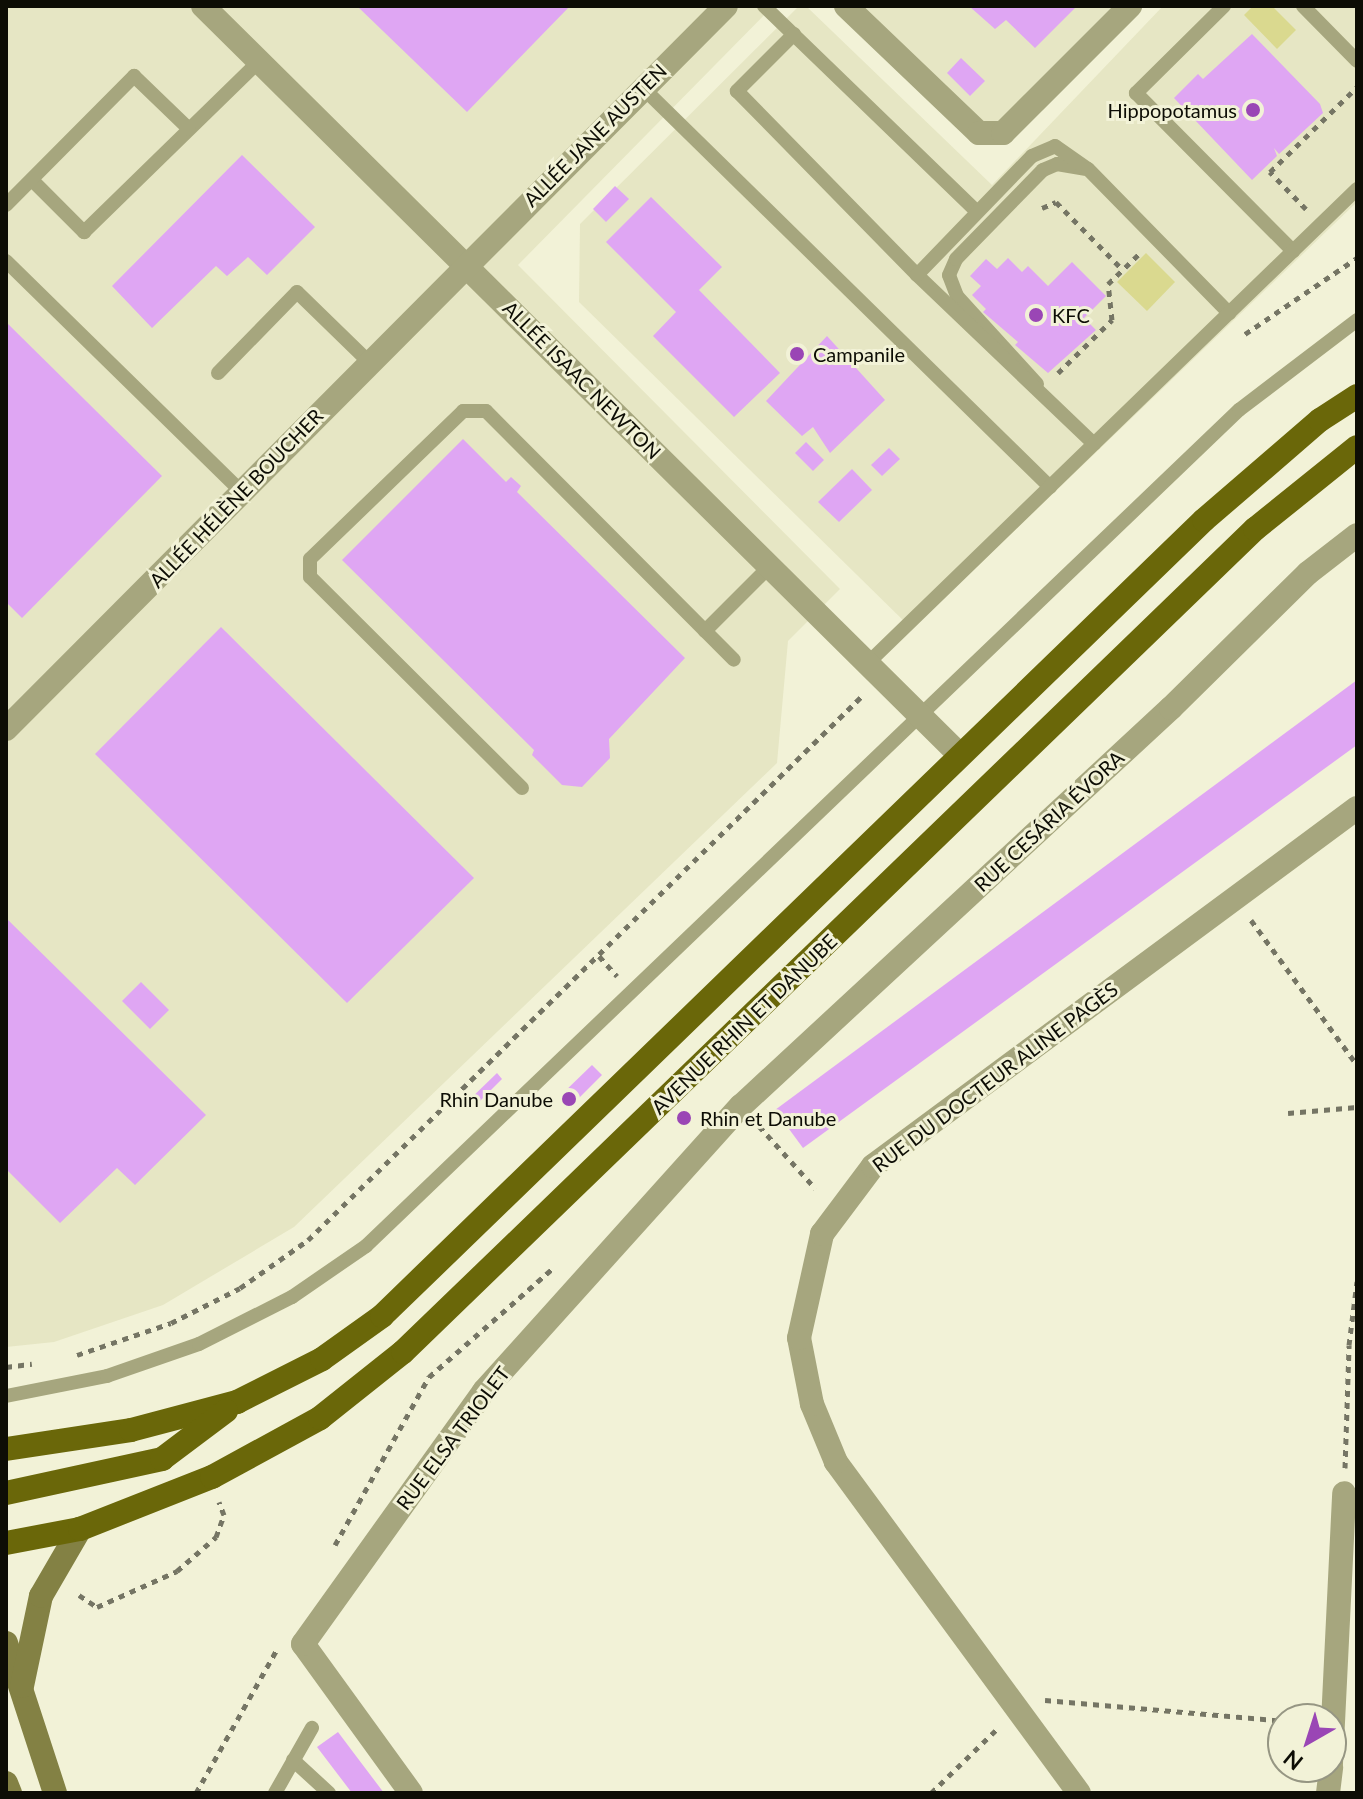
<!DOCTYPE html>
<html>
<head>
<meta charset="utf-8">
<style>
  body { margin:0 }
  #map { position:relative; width:1363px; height:1799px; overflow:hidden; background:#f2f2d7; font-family:Lato,sans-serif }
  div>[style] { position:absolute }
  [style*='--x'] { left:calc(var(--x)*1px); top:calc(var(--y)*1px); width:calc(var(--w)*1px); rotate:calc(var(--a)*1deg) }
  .built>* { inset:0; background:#e6e6c4 }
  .green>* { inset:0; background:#dad98f }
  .building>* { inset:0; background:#dfa6f3 }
  .path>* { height:5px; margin-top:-2.5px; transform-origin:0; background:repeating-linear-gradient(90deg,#757564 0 6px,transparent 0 12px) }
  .lane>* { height:14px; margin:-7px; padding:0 7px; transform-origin:7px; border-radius:7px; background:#a6a67e }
  .street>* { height:24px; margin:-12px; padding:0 12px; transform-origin:12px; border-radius:12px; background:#a6a67e }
  .secondary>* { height:24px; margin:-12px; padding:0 12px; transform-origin:12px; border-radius:12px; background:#838144 }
  .primary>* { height:24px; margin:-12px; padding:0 12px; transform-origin:12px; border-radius:12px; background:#6a6709 }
  .dots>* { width:22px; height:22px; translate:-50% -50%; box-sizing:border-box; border:4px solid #f2f2d7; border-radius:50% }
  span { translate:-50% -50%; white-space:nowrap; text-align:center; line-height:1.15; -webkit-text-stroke:6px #f2f2d7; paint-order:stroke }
  .poi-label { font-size:20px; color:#0d0d05 }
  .right { translate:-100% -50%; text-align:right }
  .left { translate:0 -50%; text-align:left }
  .street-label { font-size:20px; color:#0d0d05 }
  .frame { position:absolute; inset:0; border:8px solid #0d0d05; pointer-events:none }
  .north { position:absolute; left:1267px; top:1703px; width:80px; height:80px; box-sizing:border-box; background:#f2f2d7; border:2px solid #969683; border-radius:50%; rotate:219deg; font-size:22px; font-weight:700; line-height:32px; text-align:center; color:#0d0d05 }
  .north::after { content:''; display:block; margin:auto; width:28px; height:36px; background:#9a46b5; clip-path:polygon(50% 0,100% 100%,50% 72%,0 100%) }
</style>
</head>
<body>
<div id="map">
  <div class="built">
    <i style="clip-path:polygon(6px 6px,773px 6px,518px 265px,840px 589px,788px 641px,777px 763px,294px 1227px,163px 1305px,54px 1342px,6px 1347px)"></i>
    <i style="clip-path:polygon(799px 6px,806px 6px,992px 185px,1163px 6px,1357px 6px,1357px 202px,912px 629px,579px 302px,580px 224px)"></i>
    <i style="clip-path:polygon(854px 6px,1137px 6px,999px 143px)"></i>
  </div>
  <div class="green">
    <i style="clip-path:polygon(1253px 6px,1272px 6px,1296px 30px,1277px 49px,1244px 15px)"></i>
    <i style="clip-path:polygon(1146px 253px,1175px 282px,1147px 311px,1117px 282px)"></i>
  </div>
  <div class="building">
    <i style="clip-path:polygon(357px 6px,570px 6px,467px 112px)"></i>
    <i style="clip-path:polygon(969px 6px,1077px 6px,1035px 48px,1006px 20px,995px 29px)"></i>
    <i style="clip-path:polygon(1252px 34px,1320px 104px,1323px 113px,1279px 154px,1274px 148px,1277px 156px,1252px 180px,1174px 98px,1198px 74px,1203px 79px)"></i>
    <i style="clip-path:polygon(961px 58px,985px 81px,970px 96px,947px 73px)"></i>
    <i style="clip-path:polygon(242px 155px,315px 227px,267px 275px,248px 257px,227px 276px,216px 266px,152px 328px,112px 286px)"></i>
    <i style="clip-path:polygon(615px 186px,629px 199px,606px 222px,593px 209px)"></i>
    <i style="clip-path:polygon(651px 197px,722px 267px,699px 290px,780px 373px,734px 417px,653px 336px,676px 312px,606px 242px)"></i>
    <i style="clip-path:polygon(1008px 258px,1022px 272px,1028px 266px,1048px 286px,1072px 262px,1106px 296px,1084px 318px,1096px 330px,1048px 373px,1015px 345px,1018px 342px,983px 312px,986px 309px,972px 295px,981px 286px,970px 276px,986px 259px,997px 269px)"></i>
    <i style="clip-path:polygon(6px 322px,162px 476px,22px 618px,6px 602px)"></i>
    <i style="clip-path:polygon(827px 336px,885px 400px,830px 453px,813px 427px,802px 436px,766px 401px)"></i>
    <i style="clip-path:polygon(463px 439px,506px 482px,511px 477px,521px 486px,517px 492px,685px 658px,609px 739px,610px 758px,582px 787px,562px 785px,532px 755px,534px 750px,342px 560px)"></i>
    <i style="clip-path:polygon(806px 442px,824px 460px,813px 471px,795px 453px)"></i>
    <i style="clip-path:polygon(889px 448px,900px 459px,882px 476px,871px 465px)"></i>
    <i style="clip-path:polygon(852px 469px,872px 490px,839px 522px,818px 502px)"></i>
    <i style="clip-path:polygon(221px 627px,474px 878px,347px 1003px,95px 754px)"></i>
    <i style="clip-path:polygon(1357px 680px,1357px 745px,803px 1148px,775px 1110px)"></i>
    <i style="clip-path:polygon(6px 918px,206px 1115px,135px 1185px,117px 1168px,60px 1223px,6px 1169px)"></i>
    <i style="clip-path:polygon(141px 982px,169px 1010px,150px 1029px,122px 1001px)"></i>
    <i style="clip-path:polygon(592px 1065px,602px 1075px,571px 1106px,561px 1095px)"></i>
    <i style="clip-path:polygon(497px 1073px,502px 1079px,471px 1110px,465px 1104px)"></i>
    <i style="clip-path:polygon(338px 1732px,353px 1752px,384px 1793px,352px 1793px,317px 1747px)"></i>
  </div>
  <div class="path">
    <i style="--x:1042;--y:208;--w:15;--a:-23"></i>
    <i style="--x:1056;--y:202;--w:95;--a:45.4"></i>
    <i style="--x:1306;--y:209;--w:52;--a:-134.2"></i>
    <i style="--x:1270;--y:172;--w:122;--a:-44.3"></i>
    <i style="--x:1245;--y:334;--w:135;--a:-34.2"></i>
    <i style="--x:1058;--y:373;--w:76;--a:-44.5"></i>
    <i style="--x:1112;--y:320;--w:36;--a:-96"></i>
    <i style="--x:1108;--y:284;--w:46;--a:-44.1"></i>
    <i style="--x:1251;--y:920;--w:180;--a:53.8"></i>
    <i style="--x:599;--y:956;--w:27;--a:48"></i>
    <i style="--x:1288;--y:1113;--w:69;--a:-5"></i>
    <i style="--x:759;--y:1126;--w:84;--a:47.9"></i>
    <i style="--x:77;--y:1355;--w:99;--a:-18.8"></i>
    <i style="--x:171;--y:1323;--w:77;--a:-26.9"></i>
    <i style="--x:240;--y:1288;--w:83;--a:-35.2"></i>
    <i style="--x:308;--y:1240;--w:778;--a:-44.48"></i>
    <i style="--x:6;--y:1367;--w:26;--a:-7"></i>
    <i style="--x:1345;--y:1468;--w:123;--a:-88.1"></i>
    <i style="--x:1349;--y:1345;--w:64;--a:-82.8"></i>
    <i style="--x:335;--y:1545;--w:193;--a:-60.8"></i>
    <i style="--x:429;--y:1377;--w:167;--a:-41.3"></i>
    <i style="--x:79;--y:1595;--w:22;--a:34"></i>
    <i style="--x:97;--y:1607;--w:88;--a:-24.2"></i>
    <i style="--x:177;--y:1571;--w:52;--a:-41.1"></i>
    <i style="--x:216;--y:1537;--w:23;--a:-70"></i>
    <i style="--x:224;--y:1515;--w:14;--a:-111"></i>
    <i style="--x:1045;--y:1700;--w:239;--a:5"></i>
    <i style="--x:196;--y:1793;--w:163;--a:-60.6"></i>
    <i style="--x:931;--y:1793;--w:93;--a:-44.1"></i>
  </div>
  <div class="lane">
    <i style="--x:764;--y:6;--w:295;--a:44"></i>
    <i style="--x:1224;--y:6;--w:124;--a:135.3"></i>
    <i style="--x:1136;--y:93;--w:223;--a:45.2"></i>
    <i style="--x:1303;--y:6;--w:77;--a:45.5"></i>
    <i style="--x:794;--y:34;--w:81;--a:135"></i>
    <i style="--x:737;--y:91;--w:257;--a:45.6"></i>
    <i style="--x:643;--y:88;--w:570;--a:44.43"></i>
    <i style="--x:32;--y:180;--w:74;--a:45"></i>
    <i style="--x:84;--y:232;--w:245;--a:-44.3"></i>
    <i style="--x:6;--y:205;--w:182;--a:-45.2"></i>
    <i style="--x:134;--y:76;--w:76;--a:43.9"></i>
    <i style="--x:6;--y:261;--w:330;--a:44.4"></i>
    <i style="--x:218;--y:373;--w:113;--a:-45.7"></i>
    <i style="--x:297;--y:292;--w:100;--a:44.2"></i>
    <i style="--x:1037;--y:384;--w:119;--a:-132.3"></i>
    <i style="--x:957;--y:296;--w:22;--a:-111"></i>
    <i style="--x:949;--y:275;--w:17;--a:-66"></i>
    <i style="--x:956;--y:259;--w:124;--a:-45.7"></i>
    <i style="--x:1043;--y:170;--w:15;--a:-23"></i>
    <i style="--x:1057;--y:164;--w:27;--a:10"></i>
    <i style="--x:1094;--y:444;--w:245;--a:-136.3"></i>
    <i style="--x:917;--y:275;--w:165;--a:-46"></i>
    <i style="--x:1032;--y:156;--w:25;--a:-23"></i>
    <i style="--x:1055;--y:146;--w:40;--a:34.9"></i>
    <i style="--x:1088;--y:169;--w:202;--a:45.6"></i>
    <i style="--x:705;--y:631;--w:92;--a:-45"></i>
    <i style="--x:868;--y:663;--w:681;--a:-44.11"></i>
    <i style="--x:522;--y:788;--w:299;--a:-135.1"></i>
    <i style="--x:310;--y:577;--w:18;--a:-90"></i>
    <i style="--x:310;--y:559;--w:213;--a:-44"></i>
    <i style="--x:463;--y:411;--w:23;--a:0"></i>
    <i style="--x:486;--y:411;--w:351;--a:45.1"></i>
    <i style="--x:6;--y:1396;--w:103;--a:-11.2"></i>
    <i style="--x:107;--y:1376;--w:97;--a:-19.2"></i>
    <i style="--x:199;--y:1344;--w:104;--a:-26.8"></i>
    <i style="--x:292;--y:1297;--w:90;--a:-34.6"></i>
    <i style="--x:366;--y:1246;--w:1209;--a:-43.76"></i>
    <i style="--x:1239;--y:410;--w:148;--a:-37.3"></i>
    <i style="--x:293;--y:1760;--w:49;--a:42.5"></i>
    <i style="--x:275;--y:1793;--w:75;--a:-60.4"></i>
  </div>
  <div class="street">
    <i style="--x:203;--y:6;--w:1065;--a:44.7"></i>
    <i style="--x:846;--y:6;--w:184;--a:43.7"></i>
    <i style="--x:979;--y:133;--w:24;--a:0"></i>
    <i style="--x:1003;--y:133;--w:180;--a:-45"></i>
    <i style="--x:6;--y:729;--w:1020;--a:-45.12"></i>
    <i style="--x:1331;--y:1763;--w:270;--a:-87.2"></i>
    <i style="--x:411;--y:1793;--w:184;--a:-125.9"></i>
    <i style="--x:303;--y:1644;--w:311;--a:-54.4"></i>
    <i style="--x:484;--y:1391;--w:384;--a:-48"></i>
    <i style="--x:741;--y:1106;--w:586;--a:-42.79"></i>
    <i style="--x:1171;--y:708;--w:192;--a:-44.6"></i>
    <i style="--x:1308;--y:573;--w:62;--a:-37.8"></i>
    <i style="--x:1079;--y:1793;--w:411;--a:-126.3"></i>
    <i style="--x:836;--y:1462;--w:63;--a:-112.5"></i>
    <i style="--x:812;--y:1404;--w:67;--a:-101.1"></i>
    <i style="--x:799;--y:1338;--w:107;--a:-77.5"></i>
    <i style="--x:822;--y:1234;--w:85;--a:-53.1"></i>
    <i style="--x:873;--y:1166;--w:602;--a:-36.49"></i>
    <i style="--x:1328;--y:1793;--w:26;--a:-83"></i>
  </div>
  <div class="secondary">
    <i style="--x:6;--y:1643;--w:158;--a:71.9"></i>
    <i style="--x:22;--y:1686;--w:92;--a:-78.1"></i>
    <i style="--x:41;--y:1596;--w:78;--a:-59.8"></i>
    <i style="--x:6;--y:1783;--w:11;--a:68"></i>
  </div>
  <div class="primary">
    <i style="--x:6;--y:1449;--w:126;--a:-8.6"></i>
    <i style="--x:131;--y:1430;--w:110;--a:-14.8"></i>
    <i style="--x:237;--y:1402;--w:95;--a:-26.8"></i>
    <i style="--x:322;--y:1359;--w:74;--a:-35.6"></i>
    <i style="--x:382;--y:1316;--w:1144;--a:-44.08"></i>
    <i style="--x:1204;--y:520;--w:153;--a:-40.8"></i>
    <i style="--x:1320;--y:420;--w:44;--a:-33"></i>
    <i style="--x:6;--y:1493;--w:160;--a:-12.3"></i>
    <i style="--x:162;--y:1459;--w:80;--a:-36.9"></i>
    <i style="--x:6;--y:1543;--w:75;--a:-10.7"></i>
    <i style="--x:80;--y:1529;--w:142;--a:-21.5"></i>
    <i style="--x:212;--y:1477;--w:123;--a:-28.6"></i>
    <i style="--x:320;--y:1418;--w:106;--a:-38.5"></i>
    <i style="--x:403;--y:1352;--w:1185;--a:-44.01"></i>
    <i style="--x:1255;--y:529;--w:131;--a:-38.8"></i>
  </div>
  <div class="dots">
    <i style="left:1253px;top:110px;background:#9a46b5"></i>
    <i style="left:1036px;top:315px;background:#9a46b5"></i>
    <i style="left:797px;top:354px;background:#9a46b5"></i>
    <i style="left:569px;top:1099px;background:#9a46b5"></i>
    <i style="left:684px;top:1118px;background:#9a46b5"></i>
  </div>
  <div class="poi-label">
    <span class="right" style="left:1237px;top:110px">Hippopotamus</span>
    <span class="left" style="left:1052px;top:315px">KFC</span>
    <span class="left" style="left:813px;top:354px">Campanile</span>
    <span class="right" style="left:553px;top:1099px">Rhin Danube</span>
    <span class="left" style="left:700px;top:1118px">Rhin et Danube</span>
  </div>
  <div class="street-label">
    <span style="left:595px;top:135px;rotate:-45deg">ALLÉE JANE AUSTEN</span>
    <span style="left:582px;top:380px;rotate:45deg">ALLÉE ISAAC NEWTON</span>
    <span style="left:236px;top:498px;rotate:-46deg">ALLÉE HÉLÈNE BOUCHER</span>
    <span style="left:1049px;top:821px;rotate:-43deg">RUE CESÁRIA ÉVORA</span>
    <span style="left:744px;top:1024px;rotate:-44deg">AVENUE RHIN ET DANUBE</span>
    <span style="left:995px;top:1077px;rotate:-37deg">RUE DU DOCTEUR ALINE PAGÈS</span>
    <span style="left:453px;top:1438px;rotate:-53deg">RUE ELSA TRIOLET</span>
  </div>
  <div class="frame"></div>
  <div class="north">N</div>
</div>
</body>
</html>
